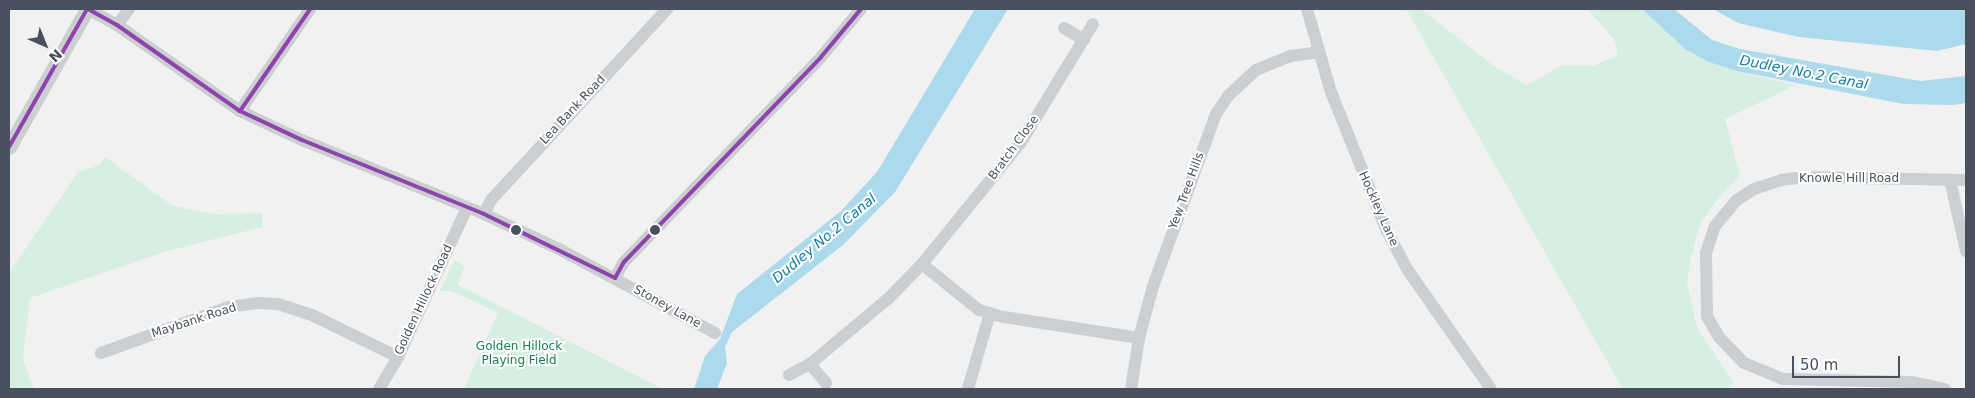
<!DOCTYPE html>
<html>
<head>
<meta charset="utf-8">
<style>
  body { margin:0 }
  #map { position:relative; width:1975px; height:398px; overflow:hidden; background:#f1f1f1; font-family:"DejaVu Sans",sans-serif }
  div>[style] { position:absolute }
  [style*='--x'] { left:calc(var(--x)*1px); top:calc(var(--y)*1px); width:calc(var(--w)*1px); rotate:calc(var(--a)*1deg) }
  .green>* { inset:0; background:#d6efe2 }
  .water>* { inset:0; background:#acdaec }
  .minor>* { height:12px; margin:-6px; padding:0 6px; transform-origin:6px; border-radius:6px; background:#cccfd1 }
  .tertiary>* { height:15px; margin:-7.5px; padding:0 7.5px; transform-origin:7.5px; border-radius:7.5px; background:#cccfd1 }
  .bus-1>* { height:4px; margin:-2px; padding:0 2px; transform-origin:2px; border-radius:2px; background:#8e44ad }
  .dots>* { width:14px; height:14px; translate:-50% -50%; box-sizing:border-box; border:2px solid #fff; border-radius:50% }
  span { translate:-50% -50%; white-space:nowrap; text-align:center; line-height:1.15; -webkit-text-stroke:4px #fff; paint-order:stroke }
  .street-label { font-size:12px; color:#48515d }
  .park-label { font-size:12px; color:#1a7d52 }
  .water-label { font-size:14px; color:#107ea7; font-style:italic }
  .frame { position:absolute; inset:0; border:10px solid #48515d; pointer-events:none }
  .north { position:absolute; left:20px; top:20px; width:50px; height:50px; -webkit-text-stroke:4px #fff; paint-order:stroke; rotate:136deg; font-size:14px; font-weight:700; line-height:20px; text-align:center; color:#48515d }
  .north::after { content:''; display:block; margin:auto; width:18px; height:22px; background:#48515d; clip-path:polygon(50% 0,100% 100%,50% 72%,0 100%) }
  .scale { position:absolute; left:1792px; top:356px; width:108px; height:22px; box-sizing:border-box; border:2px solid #48515d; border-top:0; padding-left:6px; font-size:15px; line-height:18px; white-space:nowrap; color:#48515d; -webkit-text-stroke:4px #fff; paint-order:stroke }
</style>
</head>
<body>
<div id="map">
  <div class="green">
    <i style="clip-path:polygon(1406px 9px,1421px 9px,1494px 66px,1527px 85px,1561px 66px,1593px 66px,1618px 55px,1615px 41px,1588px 9px,1642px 9px,1685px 49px,1737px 71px,1796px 85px,1725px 119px,1740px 177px,1722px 194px,1701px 222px,1691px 257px,1687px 282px,1697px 328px,1733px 382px,1728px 389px,1623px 389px)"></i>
    <i style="clip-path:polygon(105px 157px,173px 206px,215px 214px,262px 213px,262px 227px,167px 251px,30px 298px,23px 359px,34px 389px,9px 389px,9px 273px,78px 172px,100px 165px)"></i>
    <i style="clip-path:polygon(454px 260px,464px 266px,458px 285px,663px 389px,464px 389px,498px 313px,452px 291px,440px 291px)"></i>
  </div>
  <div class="water">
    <i style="clip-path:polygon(975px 9px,1008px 9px,895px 192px,843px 245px,732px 332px,725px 347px,727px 363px,717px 389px,694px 389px,705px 356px,720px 339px,737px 294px,841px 211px,877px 172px)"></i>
    <i style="clip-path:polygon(1642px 9px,1674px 9px,1712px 40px,1740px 49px,1920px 81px,1966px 76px,1966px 103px,1953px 105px,1903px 104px,1737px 71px,1709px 62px,1685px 49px)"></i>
    <i style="clip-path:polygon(1713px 9px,1966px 9px,1966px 44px,1937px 51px,1799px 37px,1738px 23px)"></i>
  </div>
  <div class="minor">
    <i style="--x:88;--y:9;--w:33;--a:29"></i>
    <i style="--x:117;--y:25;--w:150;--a:35"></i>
    <i style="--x:240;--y:111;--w:68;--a:25.1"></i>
    <i style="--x:302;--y:140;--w:196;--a:22.1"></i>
    <i style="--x:484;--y:214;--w:85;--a:25.1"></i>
    <i style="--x:561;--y:250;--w:175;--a:28.3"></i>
    <i style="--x:1307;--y:9;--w:86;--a:73.9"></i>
    <i style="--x:1331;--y:92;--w:150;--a:68.1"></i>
    <i style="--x:1387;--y:231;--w:43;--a:62.2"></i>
    <i style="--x:1407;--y:269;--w:146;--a:55"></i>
    <i style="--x:117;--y:25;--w:20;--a:-53"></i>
    <i style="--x:1064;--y:28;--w:23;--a:31"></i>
    <i style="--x:240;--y:111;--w:124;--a:-55.5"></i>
    <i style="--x:1950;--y:180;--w:73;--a:77.3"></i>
    <i style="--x:484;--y:214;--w:16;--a:-63"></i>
    <i style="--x:491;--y:200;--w:260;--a:-47.3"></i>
    <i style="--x:922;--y:264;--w:73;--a:38.9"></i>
    <i style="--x:979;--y:310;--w:26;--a:16"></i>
    <i style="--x:1004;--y:317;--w:137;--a:8.8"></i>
    <i style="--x:615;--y:278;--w:18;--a:-61"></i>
    <i style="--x:624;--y:262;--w:284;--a:-46.1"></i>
    <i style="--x:821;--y:57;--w:62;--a:-50.2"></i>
    <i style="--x:101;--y:353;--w:136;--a:-19.8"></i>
    <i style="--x:229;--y:307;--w:29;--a:-8"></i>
    <i style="--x:258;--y:303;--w:20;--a:3"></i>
    <i style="--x:278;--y:304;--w:38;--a:18"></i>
    <i style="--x:314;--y:316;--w:93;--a:26"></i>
    <i style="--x:810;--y:364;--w:25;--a:50"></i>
    <i style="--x:789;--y:375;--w:24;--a:-28"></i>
    <i style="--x:810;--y:364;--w:103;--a:-39.9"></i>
    <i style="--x:889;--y:298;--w:47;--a:-45.9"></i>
    <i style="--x:922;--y:264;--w:157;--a:-50.9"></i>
    <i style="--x:1021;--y:142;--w:138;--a:-58.6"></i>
    <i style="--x:379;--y:389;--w:37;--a:-59"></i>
    <i style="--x:398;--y:357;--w:164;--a:-65.2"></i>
    <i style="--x:968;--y:389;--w:79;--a:-73.9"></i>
    <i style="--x:1131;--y:389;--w:52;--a:-81.1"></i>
    <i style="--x:1139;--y:338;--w:54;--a:-74.9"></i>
    <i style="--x:1153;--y:286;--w:183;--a:-69.9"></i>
    <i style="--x:1216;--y:114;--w:22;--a:-56"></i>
    <i style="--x:1228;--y:96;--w:38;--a:-43"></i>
    <i style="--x:1256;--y:70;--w:38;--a:-22"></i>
    <i style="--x:1291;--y:56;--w:27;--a:-8"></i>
    <i style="--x:1945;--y:389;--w:34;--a:-168"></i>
    <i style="--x:1912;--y:382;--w:129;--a:-178.7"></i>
    <i style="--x:1783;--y:379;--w:42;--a:-157.7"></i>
    <i style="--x:1744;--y:363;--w:36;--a:-134"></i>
    <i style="--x:1719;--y:337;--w:24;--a:-120"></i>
    <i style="--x:1707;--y:316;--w:63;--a:-90.9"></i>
    <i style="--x:1706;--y:253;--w:28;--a:-72"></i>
    <i style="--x:1715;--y:226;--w:34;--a:-50"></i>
    <i style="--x:1737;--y:200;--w:20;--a:-33"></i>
    <i style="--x:1754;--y:189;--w:28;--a:-18"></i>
    <i style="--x:1781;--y:180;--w:23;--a:-7"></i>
    <i style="--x:1804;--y:177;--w:162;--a:1.1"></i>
  </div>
  <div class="tertiary">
    <i style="--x:9;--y:147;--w:159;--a:-60.5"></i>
  </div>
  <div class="bus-1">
    <i style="--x:88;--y:9;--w:33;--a:29"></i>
    <i style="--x:117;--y:25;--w:150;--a:35"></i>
    <i style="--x:240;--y:111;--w:68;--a:25.1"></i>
    <i style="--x:302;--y:140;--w:196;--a:22.1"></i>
    <i style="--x:484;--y:214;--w:146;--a:26"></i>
    <i style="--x:615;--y:278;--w:18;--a:-61"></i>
    <i style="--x:624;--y:262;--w:284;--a:-46.1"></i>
    <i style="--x:821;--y:57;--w:62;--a:-50.2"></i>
    <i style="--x:240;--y:111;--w:124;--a:-55.5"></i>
    <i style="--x:9;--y:147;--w:159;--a:-60.5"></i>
  </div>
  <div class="dots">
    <i style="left:516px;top:230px;background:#48515d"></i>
    <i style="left:655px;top:230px;background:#48515d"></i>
  </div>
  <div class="street-label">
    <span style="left:573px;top:110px;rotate:-47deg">Lea Bank Road</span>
    <span style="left:1014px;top:148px;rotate:-54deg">Bratch Close</span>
    <span style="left:1849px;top:179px">Knowle Hill Road</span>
    <span style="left:1187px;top:191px;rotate:-70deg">Yew Tree Hills</span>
    <span style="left:1378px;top:209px;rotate:66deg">Hockley Lane</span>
    <span style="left:424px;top:300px;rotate:-65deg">Golden Hillock Road</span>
    <span style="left:667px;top:307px;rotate:29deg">Stoney Lane</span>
    <span style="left:194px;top:321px;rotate:-18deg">Maybank Road</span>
  </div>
  <div class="park-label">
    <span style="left:519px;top:354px">Golden Hillock<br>Playing Field</span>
  </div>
  <div class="water-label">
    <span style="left:1804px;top:72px;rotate:11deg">Dudley No.2 Canal</span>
    <span style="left:824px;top:238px;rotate:-40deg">Dudley No.2 Canal</span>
  </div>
  <div class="frame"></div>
  <div class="north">N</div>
  <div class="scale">50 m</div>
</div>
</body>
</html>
